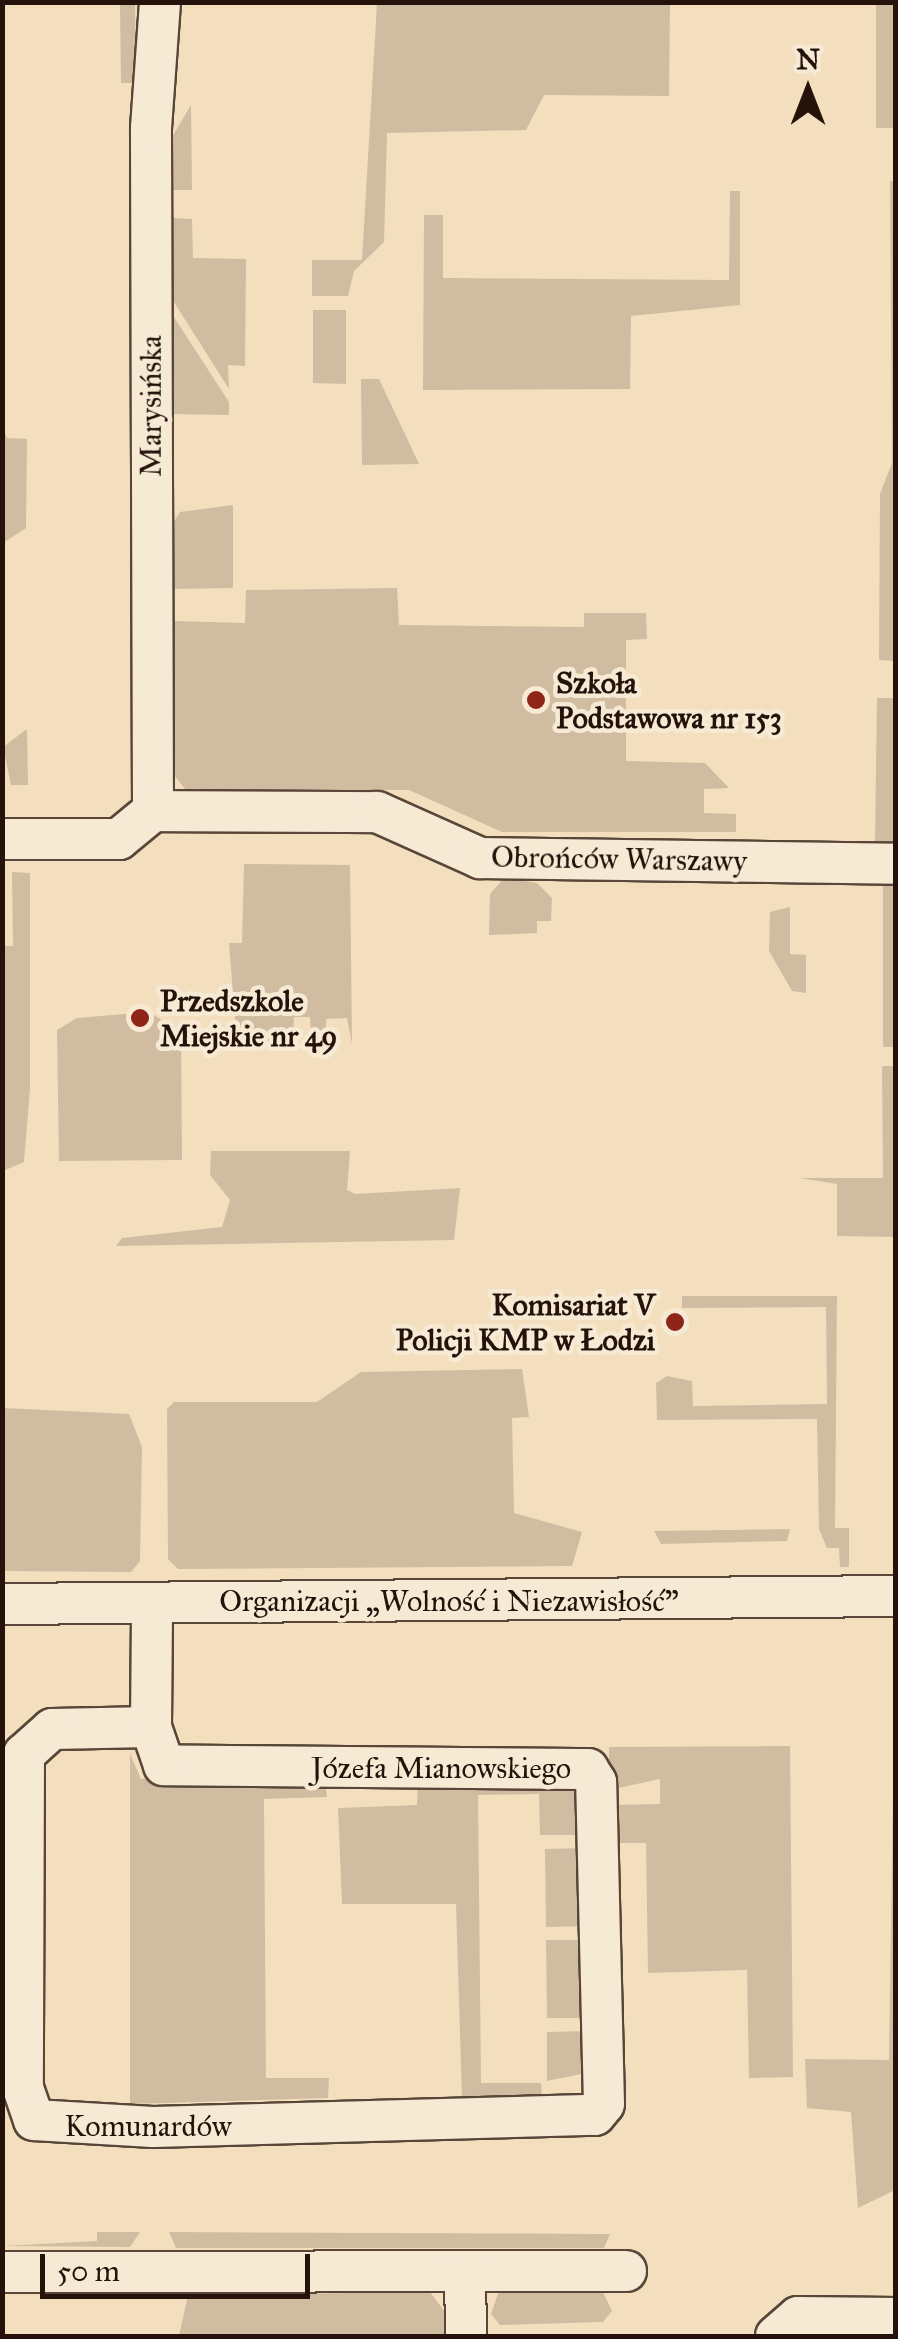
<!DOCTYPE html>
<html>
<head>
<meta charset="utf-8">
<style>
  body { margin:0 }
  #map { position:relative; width:898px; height:2339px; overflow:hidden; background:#f3dfbe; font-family:"IM FELL Great Primer",serif }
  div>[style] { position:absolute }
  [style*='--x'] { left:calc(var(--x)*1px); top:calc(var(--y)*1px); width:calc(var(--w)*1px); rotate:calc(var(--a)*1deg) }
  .green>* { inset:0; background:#d0bca0 }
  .roads { filter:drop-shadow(2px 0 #584638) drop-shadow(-2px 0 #584638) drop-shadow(0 2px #584638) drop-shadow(0 -2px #584638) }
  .street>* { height:40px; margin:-20px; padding:0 20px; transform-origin:20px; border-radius:20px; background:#f7ead5 }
  .dots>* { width:28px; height:28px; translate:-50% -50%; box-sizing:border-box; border:5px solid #f7ead5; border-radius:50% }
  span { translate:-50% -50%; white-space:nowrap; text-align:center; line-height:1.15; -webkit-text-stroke:9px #f7ead5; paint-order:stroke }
  .street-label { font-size:30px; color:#25130b }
  .poi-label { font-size:30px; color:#25130b; font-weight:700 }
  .left { translate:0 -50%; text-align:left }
  .right { translate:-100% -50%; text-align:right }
  .frame { position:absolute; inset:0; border:5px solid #25130b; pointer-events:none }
  .north { position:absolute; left:758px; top:40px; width:100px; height:100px; -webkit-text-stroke:8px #f7ead5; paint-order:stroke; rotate:0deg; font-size:28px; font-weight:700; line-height:40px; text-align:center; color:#25130b }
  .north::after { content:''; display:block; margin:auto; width:35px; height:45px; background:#25130b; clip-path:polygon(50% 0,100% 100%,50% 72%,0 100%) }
  .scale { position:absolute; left:40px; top:2254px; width:270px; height:45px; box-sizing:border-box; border:5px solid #25130b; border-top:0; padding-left:12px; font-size:30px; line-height:35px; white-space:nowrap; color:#25130b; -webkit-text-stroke:8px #f7ead5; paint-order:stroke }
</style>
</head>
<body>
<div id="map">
  <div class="green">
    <i style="clip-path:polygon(120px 3px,135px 3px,136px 83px,121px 83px)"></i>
    <i style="clip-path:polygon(377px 3px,670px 3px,669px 96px,544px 95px,526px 130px,387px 133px,384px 242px,354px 271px,348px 296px,312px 296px,312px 260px,362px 260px)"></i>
    <i style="clip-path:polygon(876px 3px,895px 3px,895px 128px,876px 128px)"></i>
    <i style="clip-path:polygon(191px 105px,192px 190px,173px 190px,172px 137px)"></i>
    <i style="clip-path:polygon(890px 181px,896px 181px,895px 661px,879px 660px,880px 494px,892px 463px)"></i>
    <i style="clip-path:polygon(730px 191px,740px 191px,740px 305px,631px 316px,630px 389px,423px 390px,424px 215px,443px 215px,443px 278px,729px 280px)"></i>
    <i style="clip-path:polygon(172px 218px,192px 219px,193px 258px,246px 259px,245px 366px,228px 365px,229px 389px,172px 299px)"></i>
    <i style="clip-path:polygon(313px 310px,346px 310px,346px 384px,313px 383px)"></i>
    <i style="clip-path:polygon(172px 314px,229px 402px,229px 415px,172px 414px)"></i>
    <i style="clip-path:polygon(361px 379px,379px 379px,419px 464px,362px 465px)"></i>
    <i style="clip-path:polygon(3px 427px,7px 438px,27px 439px,26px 528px,3px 543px)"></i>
    <i style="clip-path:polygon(233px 505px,233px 588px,172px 589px,172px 525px,180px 512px)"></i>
    <i style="clip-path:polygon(397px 588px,399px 625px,584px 627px,584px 613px,646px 613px,647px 639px,626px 640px,626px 761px,705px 763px,729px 788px,704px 789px,704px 813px,736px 814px,736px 832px,502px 832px,409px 790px,186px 790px,174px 775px,173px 621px,245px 623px,246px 590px)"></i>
    <i style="clip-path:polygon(877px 698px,895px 698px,895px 842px,875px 842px)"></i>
    <i style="clip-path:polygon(27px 729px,28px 785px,11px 785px,3px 747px)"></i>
    <i style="clip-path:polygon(244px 864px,350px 865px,352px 1044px,347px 1018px,326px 1019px,326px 1035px,311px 1035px,310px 1017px,294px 1017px,293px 1045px,237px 1044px,229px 943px,242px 943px)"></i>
    <i style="clip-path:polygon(12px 872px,30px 873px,30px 1089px,24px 1162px,3px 1171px,2px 946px,13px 946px)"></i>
    <i style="clip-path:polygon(883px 875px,895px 875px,895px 1047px,883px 1047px)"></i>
    <i style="clip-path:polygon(504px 878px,537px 883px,552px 898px,551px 921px,537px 921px,537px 933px,489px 935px,490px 894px)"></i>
    <i style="clip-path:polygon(790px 907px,790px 954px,806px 955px,806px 993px,792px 991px,769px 951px,770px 912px)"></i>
    <i style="clip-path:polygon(149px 1012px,181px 1032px,182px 1160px,59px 1161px,57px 1030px,77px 1018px)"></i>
    <i style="clip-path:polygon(882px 1066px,895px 1066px,895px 1237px,837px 1236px,837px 1184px,800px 1178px,883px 1178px)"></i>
    <i style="clip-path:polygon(211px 1151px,350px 1151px,347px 1190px,355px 1194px,460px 1188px,454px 1240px,116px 1246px,122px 1238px,222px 1227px,230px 1200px,210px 1175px)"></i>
    <i style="clip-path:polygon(682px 1296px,837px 1296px,835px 1528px,849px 1528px,849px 1567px,840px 1567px,839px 1548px,827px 1548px,819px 1529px,817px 1419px,657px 1420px,656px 1383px,667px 1376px,692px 1381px,693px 1406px,827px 1404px,826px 1307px,682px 1308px)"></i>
    <i style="clip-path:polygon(522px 1369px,529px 1417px,512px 1418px,514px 1513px,582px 1532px,572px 1566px,178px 1569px,168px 1559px,167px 1409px,174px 1402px,317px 1402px,361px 1372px)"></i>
    <i style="clip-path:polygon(3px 1408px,129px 1414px,142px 1447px,140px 1561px,131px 1572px,3px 1571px)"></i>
    <i style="clip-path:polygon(790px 1529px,787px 1541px,661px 1544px,654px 1531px)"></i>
    <i style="clip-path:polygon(895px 1652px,895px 2190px,858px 2208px,851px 2112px,807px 2108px,805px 2059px,889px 2060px)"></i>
    <i style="clip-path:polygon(790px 1746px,793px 2077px,749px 2078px,747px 1970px,648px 1973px,646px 1843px,610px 1843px,610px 1805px,660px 1804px,660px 1779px,609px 1790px,609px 1747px)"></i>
    <i style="clip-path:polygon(130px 1754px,141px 1779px,324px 1776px,327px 1797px,264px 1799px,266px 2078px,329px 2078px,328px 2098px,130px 2104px)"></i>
    <i style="clip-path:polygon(418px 1775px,563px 1779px,579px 1791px,587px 1835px,540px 1835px,539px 1794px,478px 1795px,481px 2083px,541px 2083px,542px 2098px,462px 2099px,456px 1904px,342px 1904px,338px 1808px,417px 1805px)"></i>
    <i style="clip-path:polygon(587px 1848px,588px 1926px,546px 1927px,545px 1849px)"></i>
    <i style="clip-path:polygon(546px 1940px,588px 1940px,590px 2018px,547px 2018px)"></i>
    <i style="clip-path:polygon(588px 2031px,581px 2074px,547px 2081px,547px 2032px)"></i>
    <i style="clip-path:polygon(97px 2232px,140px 2232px,130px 2247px,3px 2246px,97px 2241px)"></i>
    <i style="clip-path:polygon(169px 2232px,610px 2234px,604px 2248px,176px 2248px)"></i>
    <i style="clip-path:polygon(602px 2290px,612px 2311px,603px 2322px,500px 2325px,491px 2314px,499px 2291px)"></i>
    <i style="clip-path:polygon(430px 2292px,445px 2312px,445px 2336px,179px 2336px,188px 2295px)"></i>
  </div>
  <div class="roads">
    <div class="street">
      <i style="--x:153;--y:811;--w:683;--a:-90.17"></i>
      <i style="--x:151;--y:128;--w:126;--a:-85.9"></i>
      <i style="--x:153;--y:811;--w:224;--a:0.3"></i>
      <i style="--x:377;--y:812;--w:113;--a:24.1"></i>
      <i style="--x:480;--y:858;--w:416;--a:0.8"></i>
      <i style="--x:2;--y:839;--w:117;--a:0"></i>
      <i style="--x:119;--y:839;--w:44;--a:-39.5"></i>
      <i style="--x:2;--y:1604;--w:894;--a:-0.51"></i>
      <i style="--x:151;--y:1727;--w:99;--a:178.8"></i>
      <i style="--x:52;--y:1729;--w:38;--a:138"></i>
      <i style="--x:24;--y:1754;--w:334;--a:90.2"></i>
      <i style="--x:23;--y:2088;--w:34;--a:71"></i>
      <i style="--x:34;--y:2120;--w:119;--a:3.4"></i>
      <i style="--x:153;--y:2127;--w:442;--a:-1.6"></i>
      <i style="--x:595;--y:2115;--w:14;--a:-51"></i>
      <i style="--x:604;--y:2104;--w:322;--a:-91.4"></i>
      <i style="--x:596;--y:1782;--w:15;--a:-122"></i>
      <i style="--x:588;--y:1769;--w:424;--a:-179.5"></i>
      <i style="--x:164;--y:1765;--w:40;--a:-108.9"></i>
      <i style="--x:151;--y:1727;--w:124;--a:-89.5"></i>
      <i style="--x:2;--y:2272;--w:624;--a:-0.09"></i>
      <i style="--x:465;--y:2272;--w:64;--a:89.1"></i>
      <i style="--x:776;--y:2336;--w:29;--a:-41"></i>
      <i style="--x:798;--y:2317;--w:98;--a:0.6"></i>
    </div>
  </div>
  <div class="dots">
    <i style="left:536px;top:700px;background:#8f2418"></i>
    <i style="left:140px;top:1018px;background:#8f2418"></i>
    <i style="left:675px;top:1322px;background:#8f2418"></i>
  </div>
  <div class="street-label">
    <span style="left:151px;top:406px;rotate:-90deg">Marysińska</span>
    <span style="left:619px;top:859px;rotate:1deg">Obrońców Warszawy</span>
    <span style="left:449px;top:1601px">Organizacji „Wolność i Niezawisłość”</span>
    <span style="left:441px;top:1768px">Józefa Mianowskiego</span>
    <span style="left:148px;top:2126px">Komunardów</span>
  </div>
  <div class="poi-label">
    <span class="left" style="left:556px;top:700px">Szkoła<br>Podstawowa nr 153</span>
    <span class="left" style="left:160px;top:1018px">Przedszkole<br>Miejskie nr 49</span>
    <span class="right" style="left:655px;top:1322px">Komisariat V<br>Policji KMP w Łodzi</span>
  </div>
  <div class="frame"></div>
  <div class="north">N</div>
  <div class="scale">50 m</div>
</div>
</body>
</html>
